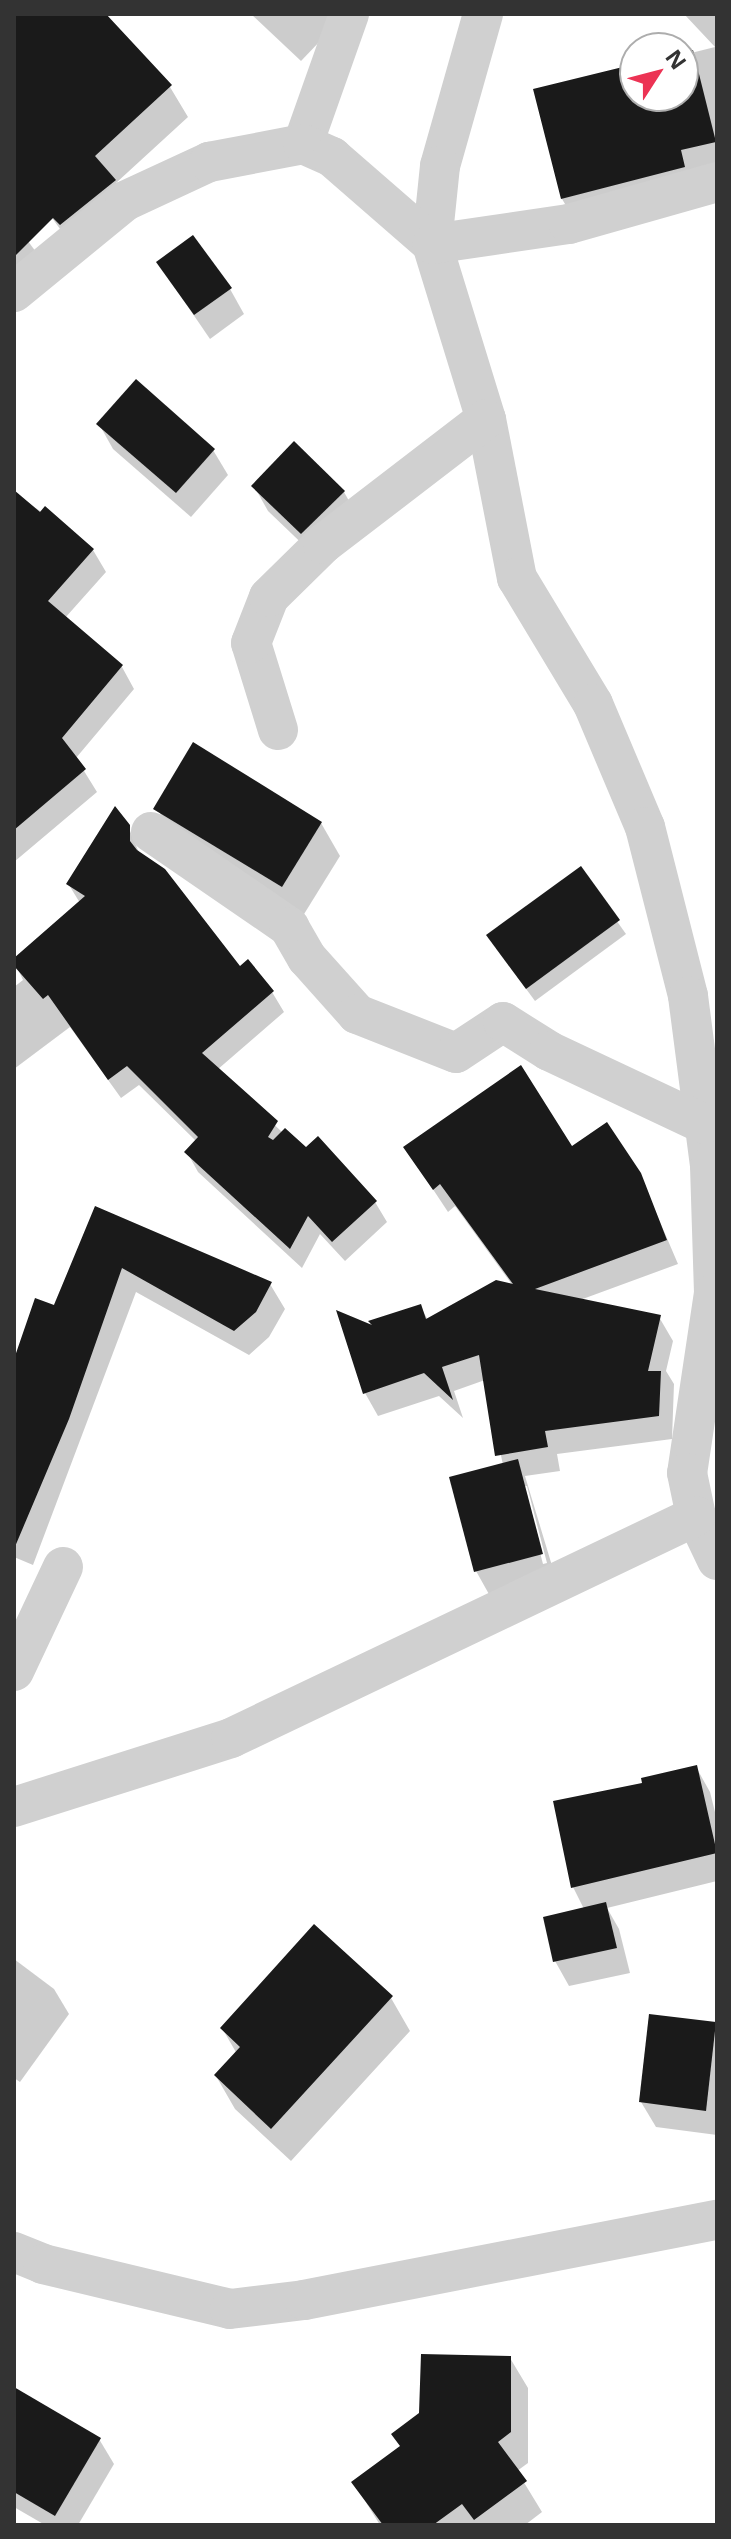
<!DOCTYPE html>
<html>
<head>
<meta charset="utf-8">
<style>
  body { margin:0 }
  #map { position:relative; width:731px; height:2539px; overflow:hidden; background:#fff; font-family:"Open Sans",sans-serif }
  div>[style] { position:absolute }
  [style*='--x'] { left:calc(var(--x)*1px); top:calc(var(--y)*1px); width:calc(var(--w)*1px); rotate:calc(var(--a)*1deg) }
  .shadow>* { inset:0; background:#0003 }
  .building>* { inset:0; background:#1a1a1a }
  .street>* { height:40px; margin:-20px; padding:0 20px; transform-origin:20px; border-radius:20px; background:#d0d0d0 }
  span { translate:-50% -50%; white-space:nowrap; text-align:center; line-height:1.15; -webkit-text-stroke:8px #fff; paint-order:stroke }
  .frame { position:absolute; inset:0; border:16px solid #333; pointer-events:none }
  .north { position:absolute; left:619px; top:32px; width:80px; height:80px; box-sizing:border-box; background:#fff; border:2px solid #adadad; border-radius:50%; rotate:54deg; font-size:22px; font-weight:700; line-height:32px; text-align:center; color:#333 }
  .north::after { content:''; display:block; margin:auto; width:28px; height:36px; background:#ec3354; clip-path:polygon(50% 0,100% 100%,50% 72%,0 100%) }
</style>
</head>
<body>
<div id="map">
  <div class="shadow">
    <i style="clip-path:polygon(14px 14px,103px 14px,170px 87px,188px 117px,116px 183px,132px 211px,78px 254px,14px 165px)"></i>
    <i style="clip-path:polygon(251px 14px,346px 14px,301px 61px)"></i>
    <i style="clip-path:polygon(684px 14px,717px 14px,717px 179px,582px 232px,562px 199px,635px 66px,635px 96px,683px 96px,683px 55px,715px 47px)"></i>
    <i style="clip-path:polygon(14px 222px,47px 267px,14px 300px)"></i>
    <i style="clip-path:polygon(158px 263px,230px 289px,244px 314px,210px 339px)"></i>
    <i style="clip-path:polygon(99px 424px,213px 450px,228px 475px,191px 517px,113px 449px)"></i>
    <i style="clip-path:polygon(254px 486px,344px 492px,358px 517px,316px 557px,268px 511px)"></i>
    <i style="clip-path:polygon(14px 492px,93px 550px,106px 572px,65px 618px,122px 667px,134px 689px,76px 758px,97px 792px,14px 862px)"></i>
    <i style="clip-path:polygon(158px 810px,321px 823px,340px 856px,301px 919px,177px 843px)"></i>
    <i style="clip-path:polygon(128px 826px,140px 855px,240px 968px,272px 992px,284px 1012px,217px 1070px,283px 1133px,375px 1202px,387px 1222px,345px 1261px,320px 1234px,302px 1268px,198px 1172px,187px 1152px,197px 1142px,139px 1085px,121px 1098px,70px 1027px,14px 1069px,14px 987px,23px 980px,14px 961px,80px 903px,69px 885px)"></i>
    <i style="clip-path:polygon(580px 869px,626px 934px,535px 1001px,496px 948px)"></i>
    <i style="clip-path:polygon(evenodd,405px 1147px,571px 1149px,640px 1175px,678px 1264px,580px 1300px,659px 1317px,673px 1341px,666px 1371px,674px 1384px,672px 1439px,557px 1454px,560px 1471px,525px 1476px,556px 1579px,490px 1596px,476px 1571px,503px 1465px,485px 1380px,454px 1391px,463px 1418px,439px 1396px,378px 1416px,365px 1393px,370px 1322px,420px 1306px,428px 1320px,513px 1286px,455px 1206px,448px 1212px,405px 1147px,523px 1486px,527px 1486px,547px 1563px,543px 1564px,523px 1486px)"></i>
    <i style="clip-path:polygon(96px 1209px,270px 1284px,285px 1309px,269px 1337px,249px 1355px,136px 1292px,33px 1565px,14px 1557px,14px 1395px)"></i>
    <i style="clip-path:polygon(696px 1767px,710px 1792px,717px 1820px,717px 1881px,607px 1908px,619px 1929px,630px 1973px,569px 1986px,555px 1961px,584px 1909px,573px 1887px,645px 1785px)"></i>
    <i style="clip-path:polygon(14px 1959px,54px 1989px,69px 2014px,20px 2082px,14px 2078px)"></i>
    <i style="clip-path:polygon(391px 1998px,410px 2031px,291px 2161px,235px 2109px,216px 2076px,237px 2054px,222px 2028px)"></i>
    <i style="clip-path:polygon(715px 2024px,717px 2135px,656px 2127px,641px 2102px)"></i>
    <i style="clip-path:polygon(510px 2358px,528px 2388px,528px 2463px,517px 2471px,542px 2512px,525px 2525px,380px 2525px,354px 2483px,401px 2447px,421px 2414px)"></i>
    <i style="clip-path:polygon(14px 2415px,99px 2439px,114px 2464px,78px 2525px,45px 2525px,14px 2507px)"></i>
  </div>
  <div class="building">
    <i style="clip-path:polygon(14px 14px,106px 14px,172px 85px,95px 156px,116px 180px,60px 225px,53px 218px,14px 257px)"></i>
    <i style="clip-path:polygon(693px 50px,716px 142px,681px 150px,685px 167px,561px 199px,533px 89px,635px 64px,635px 96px,683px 96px,683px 53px)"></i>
    <i style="clip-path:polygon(193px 235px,232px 288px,194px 315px,156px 262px)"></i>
    <i style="clip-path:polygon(136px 379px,215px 449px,176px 493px,96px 424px)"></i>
    <i style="clip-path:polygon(294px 441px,345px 491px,301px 534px,251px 486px)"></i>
    <i style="clip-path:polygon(14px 490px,40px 512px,45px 506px,94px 549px,48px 601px,123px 665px,62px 738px,86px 769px,14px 830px)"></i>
    <i style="clip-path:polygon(193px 742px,322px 822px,282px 887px,153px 809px)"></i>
    <i style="clip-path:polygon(115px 806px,130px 825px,130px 841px,137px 850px,165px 869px,240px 966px,248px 959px,274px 991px,202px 1053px,278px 1121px,268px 1137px,273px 1140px,285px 1128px,306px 1147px,318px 1136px,377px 1201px,332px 1242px,308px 1216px,290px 1249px,184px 1152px,198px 1137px,127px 1066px,108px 1080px,48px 995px,43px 999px,14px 966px,14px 958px,85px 896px,66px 884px)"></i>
    <i style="clip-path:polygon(581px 866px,620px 920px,526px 989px,486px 935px)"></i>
    <i style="clip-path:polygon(521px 1065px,572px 1146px,607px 1122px,641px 1173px,667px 1240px,535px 1289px,661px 1315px,648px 1371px,661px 1371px,659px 1416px,545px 1431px,548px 1447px,495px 1456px,479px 1355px,442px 1367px,453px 1400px,424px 1373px,363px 1394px,336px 1310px,372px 1325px,368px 1321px,421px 1304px,426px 1319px,496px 1280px,513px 1284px,440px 1184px,433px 1190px,403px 1147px)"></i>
    <i style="clip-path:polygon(95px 1206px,272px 1282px,256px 1312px,234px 1331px,122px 1268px,69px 1419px,14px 1549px,14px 1359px,35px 1298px,54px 1305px)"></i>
    <i style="clip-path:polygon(518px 1459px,543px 1554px,474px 1572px,449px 1477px)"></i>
    <i style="clip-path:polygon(697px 1765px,717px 1853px,571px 1888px,553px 1801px,642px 1783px,641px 1778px)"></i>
    <i style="clip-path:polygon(606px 1902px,617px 1948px,553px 1962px,543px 1917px)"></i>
    <i style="clip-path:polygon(314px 1924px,393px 1996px,271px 2129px,214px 2075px,240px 2047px,220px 2028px)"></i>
    <i style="clip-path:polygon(649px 2014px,716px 2022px,706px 2111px,639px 2102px)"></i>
    <i style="clip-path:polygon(421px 2354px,511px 2356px,511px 2432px,498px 2442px,527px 2481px,474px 2520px,462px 2504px,433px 2525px,383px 2525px,351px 2482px,400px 2446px,391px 2434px,419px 2413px)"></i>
    <i style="clip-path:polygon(14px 2387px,101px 2438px,55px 2516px,14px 2492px)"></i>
  </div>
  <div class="street">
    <i style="--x:483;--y:14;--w:158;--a:105.8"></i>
    <i style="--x:440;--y:166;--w:78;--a:95.9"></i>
    <i style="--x:432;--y:244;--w:183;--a:72.9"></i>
    <i style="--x:486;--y:419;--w:162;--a:79"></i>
    <i style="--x:517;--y:578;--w:147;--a:58.9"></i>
    <i style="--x:593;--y:704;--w:134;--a:67.1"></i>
    <i style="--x:645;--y:827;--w:174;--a:75.7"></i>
    <i style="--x:688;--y:996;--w:171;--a:82.6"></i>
    <i style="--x:710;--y:1166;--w:127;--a:88.2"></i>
    <i style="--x:714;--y:1293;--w:182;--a:98.5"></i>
    <i style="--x:687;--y:1473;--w:44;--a:78.2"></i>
    <i style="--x:696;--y:1516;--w:49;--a:64.5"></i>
    <i style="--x:303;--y:144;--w:138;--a:-70.5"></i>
    <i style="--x:14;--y:292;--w:144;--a:-39.3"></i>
    <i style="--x:125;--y:201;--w:93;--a:-24.9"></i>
    <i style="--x:209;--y:162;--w:96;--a:-10.8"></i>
    <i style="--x:303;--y:144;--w:32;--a:24"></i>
    <i style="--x:332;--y:157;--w:133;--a:41"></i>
    <i style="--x:432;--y:244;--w:138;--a:-8.3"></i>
    <i style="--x:569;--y:224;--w:154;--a:-15.8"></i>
    <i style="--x:278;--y:730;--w:91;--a:-107.2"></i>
    <i style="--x:251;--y:643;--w:49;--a:-68.6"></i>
    <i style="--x:269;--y:597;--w:76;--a:-44.5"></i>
    <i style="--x:323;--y:544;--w:205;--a:-37.5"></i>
    <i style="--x:151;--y:832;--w:168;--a:34.5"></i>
    <i style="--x:289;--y:927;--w:36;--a:60"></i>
    <i style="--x:307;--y:958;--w:75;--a:48.2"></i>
    <i style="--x:357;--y:1014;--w:106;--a:21.5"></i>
    <i style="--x:456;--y:1053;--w:56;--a:-33.4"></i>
    <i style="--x:503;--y:1022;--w:54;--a:32.2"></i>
    <i style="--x:549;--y:1051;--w:171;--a:25.2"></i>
    <i style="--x:14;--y:1671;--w:115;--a:-64.8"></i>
    <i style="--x:14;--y:1807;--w:228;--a:-17.6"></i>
    <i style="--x:231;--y:1738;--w:515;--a:-25.52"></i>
    <i style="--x:14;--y:2252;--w:31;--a:22"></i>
    <i style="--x:43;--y:2264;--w:192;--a:13.5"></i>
    <i style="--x:230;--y:2309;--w:75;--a:-6.9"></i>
    <i style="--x:304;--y:2300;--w:421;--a:-11"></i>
  </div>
  <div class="frame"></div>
  <div class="north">N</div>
</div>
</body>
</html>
